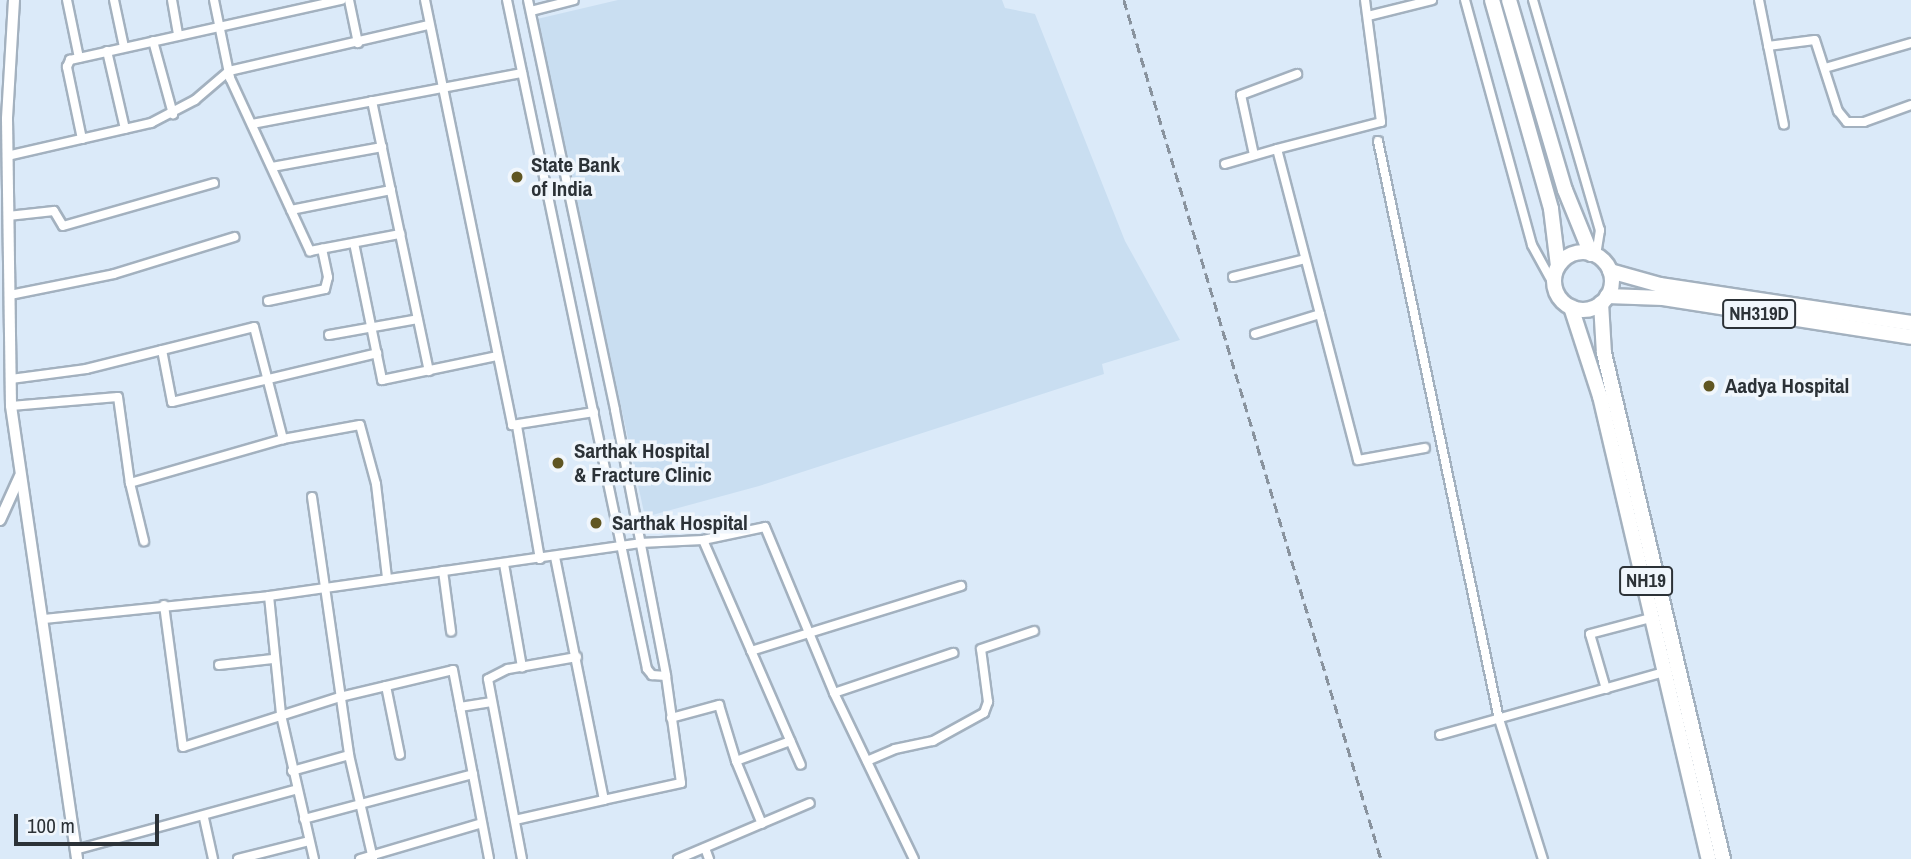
<!DOCTYPE html>
<html>
<head>
<meta charset="utf-8">
<style>
  body { margin:0 }
  #map { position:relative; width:1911px; height:859px; overflow:hidden; background:#dbeaf9; font-family:"Archivo Narrow",sans-serif }
  div>[style] { position:absolute }
  [style*='--x'] { left:calc(var(--x)*1px); top:calc(var(--y)*1px); width:calc(var(--w)*1px); rotate:calc(var(--a)*1deg) }
  .built>* { inset:0; background:#c9def1 }
  .roads { filter:drop-shadow(2px 0 #a3b1bf) drop-shadow(-2px 0 #a3b1bf) drop-shadow(0 2px #a3b1bf) drop-shadow(0 -2px #a3b1bf) }
  .street>* { height:8px; margin:-4px; padding:0 4px; transform-origin:4px; border-radius:4px; background:#fff }
  .secondary>* { height:10px; margin:-5px; padding:0 5px; transform-origin:5px; border-radius:5px; background:#fff }
  .highway>* { height:14px; margin:-7px; padding:0 7px; transform-origin:7px; border-radius:7px; background:#fff }
  .highway>.ring { margin:-7px; padding:0; box-sizing:content-box; background:none; border:14px solid #fff; border-radius:50% }
  .rail>* { height:2.5px; margin-top:-1.25px; transform-origin:0; background:repeating-linear-gradient(90deg,#89939e 0 10px,transparent 0 15px) }
  .dots>* { width:19px; height:19px; translate:-50% -50%; box-sizing:border-box; border:4px solid #f0f6fc; border-radius:50% }
  span { translate:-50% -50%; white-space:nowrap; text-align:center; line-height:1.15; -webkit-text-stroke:7px #f0f6fc; paint-order:stroke }
  .shield-label span { padding:2px 5px; background:#f0f6fc; border:2px solid; border-radius:5px; -webkit-text-stroke-width:0 }
  .shield-label { font-size:19px; color:#2c3237; font-weight:700 }
  .poi-label { font-size:21px; color:#2c3237; font-weight:700 }
  .left { translate:0 -50%; text-align:left }
  .scale { position:absolute; left:14px; top:814px; width:145px; height:32px; box-sizing:border-box; border:4px solid #2c3237; border-top:0; padding-left:9px; font-size:21px; line-height:24px; white-space:nowrap; color:#2c3237; -webkit-text-stroke:5px #f0f6fc; paint-order:stroke }
</style>
</head>
<body>
<div id="map">
  <div class="built">
    <i style="clip-path:polygon(618px 0,1002px 0,1005px 8px,1035px 14px,1125px 241px,1180px 340px,1102px 364px,1104px 374px,759px 486px,645px 517px,537px 19px)"></i>
  </div>
  <div class="roads">
    <div class="street">
      <i style="--x:67;--y:0;--w:59;--a:78.3"></i>
      <i style="--x:114;--y:0;--w:48;--a:78"></i>
      <i style="--x:172;--y:0;--w:36;--a:80"></i>
      <i style="--x:214;--y:0;--w:80;--a:78.4"></i>
      <i style="--x:230;--y:78;--w:191;--a:65.2"></i>
      <i style="--x:310;--y:251;--w:92;--a:-10.7"></i>
      <i style="--x:349;--y:0;--w:44;--a:78.2"></i>
      <i style="--x:425;--y:0;--w:434;--a:78.4"></i>
      <i style="--x:512;--y:425;--w:83;--a:-9"></i>
      <i style="--x:507;--y:0;--w:683;--a:78.18"></i>
      <i style="--x:647;--y:669;--w:8;--a:50"></i>
      <i style="--x:652;--y:675;--w:14;--a:4"></i>
      <i style="--x:528;--y:0;--w:419;--a:78"></i>
      <i style="--x:615;--y:410;--w:271;--a:79.1"></i>
      <i style="--x:666;--y:676;--w:108;--a:82"></i>
      <i style="--x:681;--y:783;--w:79;--a:167.6"></i>
      <i style="--x:604;--y:800;--w:248;--a:-101.4"></i>
      <i style="--x:1365;--y:0;--w:123;--a:82.5"></i>
      <i style="--x:1381;--y:122;--w:107;--a:165.4"></i>
      <i style="--x:1277;--y:149;--w:321;--a:75.4"></i>
      <i style="--x:1358;--y:460;--w:68;--a:-10.2"></i>
      <i style="--x:1465;--y:0;--w:254;--a:74.7"></i>
      <i style="--x:1532;--y:245;--w:48;--a:61.3"></i>
      <i style="--x:1533;--y:0;--w:240;--a:73.8"></i>
      <i style="--x:1600;--y:230;--w:25;--a:99"></i>
      <i style="--x:1759;--y:0;--w:127;--a:78.7"></i>
      <i style="--x:531;--y:11;--w:44;--a:-14.3"></i>
      <i style="--x:1368;--y:16;--w:66;--a:-14"></i>
      <i style="--x:153;--y:41;--w:76;--a:74.7"></i>
      <i style="--x:1768;--y:46;--w:47;--a:-7.3"></i>
      <i style="--x:1815;--y:40;--w:75;--a:72.1"></i>
      <i style="--x:1838;--y:111;--w:14;--a:51"></i>
      <i style="--x:1847;--y:122;--w:17;--a:0"></i>
      <i style="--x:1864;--y:122;--w:50;--a:-19.9"></i>
      <i style="--x:107;--y:51;--w:80;--a:77"></i>
      <i style="--x:1825;--y:68;--w:90;--a:-16.2"></i>
      <i style="--x:372;--y:101;--w:276;--a:78.1"></i>
      <i style="--x:252;--y:124;--w:275;--a:-10.7"></i>
      <i style="--x:82;--y:139;--w:74;--a:-101.8"></i>
      <i style="--x:67;--y:67;--w:8;--a:-67"></i>
      <i style="--x:70;--y:60;--w:278;--a:-12.5"></i>
      <i style="--x:1378;--y:141;--w:591;--a:78.18"></i>
      <i style="--x:1499;--y:719;--w:147;--a:72.6"></i>
      <i style="--x:1254;--y:155;--w:61;--a:-102.2"></i>
      <i style="--x:1241;--y:95;--w:60;--a:-20.6"></i>
      <i style="--x:7;--y:156;--w:148;--a:-12.9"></i>
      <i style="--x:151;--y:123;--w:50;--a:-27.6"></i>
      <i style="--x:195;--y:100;--w:45;--a:-40.5"></i>
      <i style="--x:229;--y:71;--w:205;--a:-13"></i>
      <i style="--x:1225;--y:164;--w:54;--a:-16.1"></i>
      <i style="--x:272;--y:167;--w:112;--a:-10.3"></i>
      <i style="--x:291;--y:210;--w:102;--a:-11.3"></i>
      <i style="--x:8;--y:216;--w:46;--a:-6.2"></i>
      <i style="--x:54;--y:211;--w:17;--a:59"></i>
      <i style="--x:63;--y:226;--w:157;--a:-15.9"></i>
      <i style="--x:354;--y:243;--w:140;--a:78.4"></i>
      <i style="--x:382;--y:380;--w:117;--a:-11.8"></i>
      <i style="--x:1233;--y:277;--w:74;--a:-14"></i>
      <i style="--x:10;--y:295;--w:106;--a:-11.4"></i>
      <i style="--x:114;--y:274;--w:126;--a:-17.1"></i>
      <i style="--x:268;--y:301;--w:58;--a:-11.9"></i>
      <i style="--x:325;--y:289;--w:12;--a:-76"></i>
      <i style="--x:328;--y:277;--w:29;--a:-102"></i>
      <i style="--x:1255;--y:334;--w:68;--a:-17.1"></i>
      <i style="--x:329;--y:335;--w:90;--a:-10.2"></i>
      <i style="--x:162;--y:350;--w:53;--a:79.1"></i>
      <i style="--x:172;--y:402;--w:211;--a:-13.4"></i>
      <i style="--x:11;--y:379;--w:76;--a:-7.6"></i>
      <i style="--x:86;--y:369;--w:173;--a:-14"></i>
      <i style="--x:254;--y:327;--w:116;--a:75.5"></i>
      <i style="--x:11;--y:406;--w:107;--a:-4.8"></i>
      <i style="--x:118;--y:397;--w:87;--a:82.1"></i>
      <i style="--x:130;--y:483;--w:159;--a:-16"></i>
      <i style="--x:283;--y:439;--w:78;--a:-10.3"></i>
      <i style="--x:360;--y:425;--w:61;--a:74.8"></i>
      <i style="--x:376;--y:484;--w:95;--a:83.3"></i>
      <i style="--x:517;--y:426;--w:135;--a:80.2"></i>
      <i style="--x:130;--y:483;--w:60;--a:76.4"></i>
      <i style="--x:312;--y:497;--w:261;--a:81.8"></i>
      <i style="--x:349;--y:755;--w:107;--a:77"></i>
      <i style="--x:703;--y:540;--w:245;--a:66.5"></i>
      <i style="--x:504;--y:564;--w:105;--a:80.1"></i>
      <i style="--x:443;--y:571;--w:61;--a:82.4"></i>
      <i style="--x:269;--y:596;--w:120;--a:84.2"></i>
      <i style="--x:281;--y:715;--w:148;--a:77.1"></i>
      <i style="--x:164;--y:605;--w:143;--a:82.4"></i>
      <i style="--x:183;--y:747;--w:165;--a:-17.7"></i>
      <i style="--x:340;--y:697;--w:116;--a:-13.4"></i>
      <i style="--x:453;--y:670;--w:192;--a:79.2"></i>
      <i style="--x:43;--y:619;--w:227;--a:-5.8"></i>
      <i style="--x:269;--y:596;--w:375;--a:-8.1"></i>
      <i style="--x:640;--y:543;--w:63;--a:-2.7"></i>
      <i style="--x:703;--y:540;--w:63;--a:-11.8"></i>
      <i style="--x:765;--y:527;--w:180;--a:67.4"></i>
      <i style="--x:834;--y:693;--w:184;--a:64.3"></i>
      <i style="--x:751;--y:651;--w:220;--a:-17.2"></i>
      <i style="--x:219;--y:665;--w:54;--a:-6.3"></i>
      <i style="--x:386;--y:686;--w:70;--a:78.5"></i>
      <i style="--x:1606;--y:689;--w:57;--a:-106.2"></i>
      <i style="--x:1590;--y:634;--w:66;--a:-14.9"></i>
      <i style="--x:834;--y:693;--w:126;--a:-18.6"></i>
      <i style="--x:460;--y:707;--w:32;--a:-9"></i>
      <i style="--x:671;--y:718;--w:50;--a:-15.2"></i>
      <i style="--x:719;--y:705;--w:59;--a:73.1"></i>
      <i style="--x:736;--y:761;--w:58;--a:-20.3"></i>
      <i style="--x:1440;--y:735;--w:236;--a:-15.7"></i>
      <i style="--x:736;--y:761;--w:68;--a:67.6"></i>
      <i style="--x:867;--y:761;--w:30;--a:-23"></i>
      <i style="--x:895;--y:749;--w:39;--a:-12"></i>
      <i style="--x:933;--y:741;--w:58;--a:-28.8"></i>
      <i style="--x:984;--y:713;--w:12;--a:-70"></i>
      <i style="--x:988;--y:702;--w:53;--a:-97.5"></i>
      <i style="--x:981;--y:649;--w:56;--a:-18.8"></i>
      <i style="--x:292;--y:771;--w:59;--a:-15.7"></i>
      <i style="--x:204;--y:818;--w:42;--a:77.6"></i>
      <i style="--x:304;--y:819;--w:175;--a:-14.9"></i>
      <i style="--x:515;--y:820;--w:91;--a:-12.7"></i>
      <i style="--x:705;--y:848;--w:12;--a:70"></i>
      <i style="--x:75;--y:850;--w:228;--a:-15.3"></i>
      <i style="--x:238;--y:859;--w:73;--a:-14.2"></i>
      <i style="--x:360;--y:859;--w:127;--a:-16.4"></i>
      <i style="--x:522;--y:859;--w:183;--a:-100.7"></i>
      <i style="--x:488;--y:679;--w:22;--a:-27"></i>
      <i style="--x:508;--y:669;--w:70;--a:-9.9"></i>
      <i style="--x:678;--y:859;--w:143;--a:-23"></i>
    </div>
    <div class="secondary">
      <i style="--x:14;--y:0;--w:119;--a:93.4"></i>
      <i style="--x:7;--y:119;--w:287;--a:89.2"></i>
      <i style="--x:11;--y:406;--w:458;--a:81.7"></i>
      <i style="--x:0;--y:520;--w:48;--a:-65.6"></i>
    </div>
    <div class="highway">
      <i style="--x:1492;--y:0;--w:217;--a:74.2"></i>
      <i style="--x:1551;--y:209;--w:57;--a:83"></i>
      <i style="--x:1509;--y:0;--w:198;--a:73.6"></i>
      <i style="--x:1565;--y:190;--w:69;--a:67.9"></i>
      <i class="ring" style="left:1554px;top:252px;width:44px;height:44px"></i>
      <i style="--x:1610;--y:271;--w:52;--a:15.6"></i>
      <i style="--x:1660;--y:285;--w:254;--a:8.6"></i>
      <i style="--x:1607;--y:296;--w:56;--a:2"></i>
      <i style="--x:1663;--y:298;--w:251;--a:8.9"></i>
      <i style="--x:1601;--y:303;--w:50;--a:86.6"></i>
      <i style="--x:1604;--y:353;--w:520;--a:76.77"></i>
      <i style="--x:1571;--y:307;--w:94;--a:72"></i>
      <i style="--x:1600;--y:396;--w:476;--a:76.8"></i>
    </div>
  </div>
  <div class="rail">
    <i style="--x:1124;--y:0;--w:897;--a:73.34"></i>
  </div>
  <div class="dots">
    <i style="left:517px;top:177px;background:#605622"></i>
    <i style="left:1709px;top:386px;background:#605622"></i>
    <i style="left:558px;top:463px;background:#605622"></i>
    <i style="left:596px;top:523px;background:#605622"></i>
  </div>
  <div class="shield-label">
    <span style="left:1759px;top:314px">NH319D</span>
    <span style="left:1646px;top:581px">NH19</span>
  </div>
  <div class="poi-label">
    <span class="left" style="left:531px;top:177px">State Bank<br>of India</span>
    <span class="left" style="left:1725px;top:386px">Aadya Hospital</span>
    <span class="left" style="left:574px;top:463px">Sarthak Hospital<br>&amp; Fracture Clinic</span>
    <span class="left" style="left:612px;top:523px">Sarthak Hospital</span>
  </div>
  <div class="scale">100 m</div>
</div>
</body>
</html>
